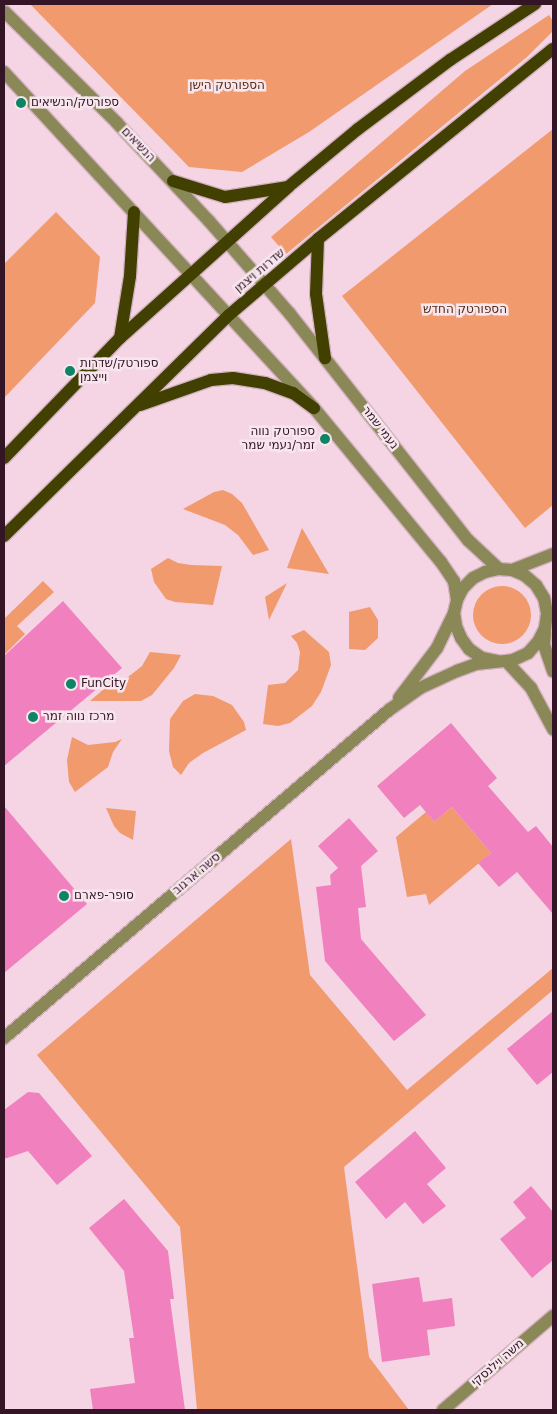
<!DOCTYPE html>
<html>
<head>
<meta charset="utf-8">
<style>
  body { margin:0 }
  #map { position:relative; width:557px; height:1414px; overflow:hidden; background:#f5d4e3; font-family:"DejaVu Sans",Heebo,sans-serif }
  div>[style] { position:absolute }
  [style*='--x'] { left:calc(var(--x)*1px); top:calc(var(--y)*1px); width:calc(var(--w)*1px); rotate:calc(var(--a)*1deg) }
  .green>* { inset:0; background:#f19a6e }
  .round { border-radius:50% }
  .building>* { inset:0; background:#f181be }
  .roads { filter:drop-shadow(1px 0 #d2b2c1) drop-shadow(-1px 0 #d2b2c1) drop-shadow(0 1px #d2b2c1) drop-shadow(0 -1px #d2b2c1) }
  .minor>* { height:12px; margin:-6px; padding:0 6px; transform-origin:6px; border-radius:6px; background:#898856 }
  .major>* { height:12px; margin:-6px; padding:0 6px; transform-origin:6px; border-radius:6px; background:#424000 }
  .dots>* { width:14px; height:14px; translate:-50% -50%; box-sizing:border-box; border:2px solid #f7e6ee; border-radius:50% }
  span { translate:-50% -50%; white-space:nowrap; text-align:center; line-height:1.15; -webkit-text-stroke:5px #f7e6ee; paint-order:stroke }
  .park-label { font-size:12px; color:#552a11 }
  .poi-label { font-size:12px; color:#331525 }
  .left { translate:0 -50%; text-align:left }
  .right { translate:-100% -50%; text-align:right }
  .street-label { font-size:12px; color:#331525 }
  .frame { position:absolute; inset:0; border:5px solid #331525; pointer-events:none }
</style>
</head>
<body>
<div id="map">
  <div class="green">
    <i style="clip-path:polygon(30px 4px,493px 4px,309px 132px,242px 172px,189px 167px)"></i>
    <i style="clip-path:polygon(549px 15px,553px 21px,553px 31px,527px 57px,286px 254px,271px 237px,465px 71px)"></i>
    <i style="clip-path:polygon(553px 129px,553px 505px,525px 528px,342px 296px)"></i>
    <i style="clip-path:polygon(56px 212px,100px 257px,95px 303px,4px 398px,4px 264px)"></i>
    <i style="clip-path:polygon(223px 490px,232px 494px,242px 503px,269px 550px,253px 555px,238px 535px,225px 525px,183px 509px,214px 492px)"></i>
    <i style="clip-path:polygon(302px 528px,329px 574px,287px 568px)"></i>
    <i style="clip-path:polygon(168px 558px,178px 563px,191px 565px,222px 566px,213px 605px,175px 602px,166px 599px,154px 582px,151px 569px)"></i>
    <i style="clip-path:polygon(43px 581px,54px 592px,17px 626px,25px 634px,4px 655px,4px 619px)"></i>
    <i style="clip-path:polygon(287px 583px,269px 620px,265px 597px)"></i>
    <i class="round" style="left:473px;top:586px;width:58px;height:58px"></i>
    <i style="clip-path:polygon(370px 607px,378px 620px,378px 638px,365px 650px,349px 649px,349px 612px)"></i>
    <i style="clip-path:polygon(304px 630px,329px 652px,331px 665px,321px 692px,312px 706px,290px 723px,278px 726px,263px 724px,268px 685px,285px 683px,298px 670px,300px 652px,297px 643px,291px 636px)"></i>
    <i style="clip-path:polygon(150px 652px,181px 655px,174px 668px,152px 695px,141px 701px,90px 701px,104px 689px,128px 677px,142px 666px)"></i>
    <i style="clip-path:polygon(195px 694px,213px 696px,232px 705px,244px 722px,246px 730px,203px 753px,189px 763px,181px 775px,173px 767px,169px 751px,170px 719px,183px 701px)"></i>
    <i style="clip-path:polygon(72px 737px,88px 745px,115px 742px,122px 739px,113px 752px,108px 767px,75px 792px,69px 782px,67px 760px)"></i>
    <i style="clip-path:polygon(452px 807px,491px 853px,429px 905px,426px 894px,407px 897px,396px 837px,426px 812px,434px 822px)"></i>
    <i style="clip-path:polygon(106px 808px,136px 811px,133px 840px,120px 833px,114px 826px)"></i>
    <i style="clip-path:polygon(291px 839px,310px 975px,407px 1090px,553px 968px,553px 990px,344px 1167px,369px 1357px,409px 1410px,197px 1410px,180px 1227px,37px 1055px)"></i>
  </div>
  <div class="building">
    <i style="clip-path:polygon(63px 601px,122px 668px,4px 766px,4px 656px)"></i>
    <i style="clip-path:polygon(451px 723px,497px 778px,488px 786px,528px 832px,536px 826px,553px 847px,553px 914px,517px 872px,499px 887px,478px 863px,491px 853px,452px 807px,434px 822px,420px 805px,404px 818px,377px 786px)"></i>
    <i style="clip-path:polygon(4px 806px,87px 904px,4px 973px)"></i>
    <i style="clip-path:polygon(349px 818px,378px 851px,361px 866px,366px 907px,358px 908px,361px 939px,426px 1015px,394px 1041px,325px 961px,316px 887px,331px 885px,330px 875px,338px 868px,318px 846px)"></i>
    <i style="clip-path:polygon(553px 1011px,553px 1072px,537px 1085px,507px 1049px)"></i>
    <i style="clip-path:polygon(28px 1092px,39px 1093px,92px 1156px,57px 1185px,28px 1151px,4px 1159px,4px 1110px)"></i>
    <i style="clip-path:polygon(415px 1131px,446px 1168px,427px 1184px,446px 1206px,423px 1224px,405px 1202px,386px 1219px,355px 1182px)"></i>
    <i style="clip-path:polygon(531px 1186px,553px 1212px,553px 1260px,532px 1278px,500px 1239px,526px 1218px,513px 1202px)"></i>
    <i style="clip-path:polygon(124px 1199px,168px 1251px,174px 1299px,170px 1299px,185px 1410px,93px 1410px,90px 1389px,135px 1383px,129px 1338px,134px 1338px,124px 1271px,89px 1228px)"></i>
    <i style="clip-path:polygon(419px 1277px,423px 1302px,452px 1298px,455px 1326px,427px 1330px,430px 1355px,382px 1362px,372px 1284px)"></i>
  </div>
  <div class="roads">
    <div class="minor">
      <i style="--x:5;--y:12;--w:158;--a:44.7"></i>
      <i style="--x:117;--y:123;--w:134;--a:46.8"></i>
      <i style="--x:209;--y:221;--w:123;--a:48.9"></i>
      <i style="--x:290;--y:314;--w:288;--a:51.8"></i>
      <i style="--x:468;--y:540;--w:42;--a:43.1"></i>
      <i style="--x:4;--y:72;--w:457;--a:47.3"></i>
      <i style="--x:314;--y:408;--w:200;--a:50.5"></i>
      <i style="--x:441;--y:562;--w:23;--a:56"></i>
      <i style="--x:454;--y:581;--w:19;--a:81"></i>
      <i style="--x:512;--y:570;--w:44;--a:-21.3"></i>
      <i style="--x:545;--y:633;--w:12;--a:95"></i>
      <i style="--x:544;--y:645;--w:28;--a:71"></i>
      <i style="--x:506;--y:661;--w:37;--a:47"></i>
      <i style="--x:531;--y:688;--w:47;--a:61.8"></i>
      <i style="--x:399;--y:698;--w:63;--a:-52.8"></i>
      <i style="--x:437;--y:648;--w:37;--a:-64"></i>
      <i style="--x:4;--y:1038;--w:506;--a:-40.43"></i>
      <i style="--x:389;--y:710;--w:38;--a:-35"></i>
      <i style="--x:420;--y:688;--w:41;--a:-24.7"></i>
      <i style="--x:457;--y:671;--w:20;--a:-20"></i>
      <i style="--x:476;--y:664;--w:37;--a:-6"></i>
      <i style="--x:513;--y:660;--w:17;--a:-25"></i>
      <i style="--x:528;--y:653;--w:15;--a:-48"></i>
      <i style="--x:538;--y:642;--w:16;--a:-63"></i>
      <i style="--x:545;--y:628;--w:15;--a:-82"></i>
      <i style="--x:547;--y:613;--w:15;--a:-101"></i>
      <i style="--x:544;--y:598;--w:15;--a:-122"></i>
      <i style="--x:536;--y:585;--w:16;--a:-140"></i>
      <i style="--x:524;--y:575;--w:13;--a:-157"></i>
      <i style="--x:512;--y:570;--w:13;--a:-176"></i>
      <i style="--x:499;--y:569;--w:14;--a:168"></i>
      <i style="--x:485;--y:572;--w:13;--a:153"></i>
      <i style="--x:473;--y:578;--w:14;--a:135"></i>
      <i style="--x:463;--y:588;--w:13;--a:117"></i>
      <i style="--x:457;--y:600;--w:13;--a:103"></i>
      <i style="--x:454;--y:613;--w:13;--a:81"></i>
      <i style="--x:456;--y:626;--w:13;--a:67"></i>
      <i style="--x:461;--y:638;--w:14;--a:54"></i>
      <i style="--x:469;--y:649;--w:16;--a:35"></i>
      <i style="--x:482;--y:658;--w:15;--a:11"></i>
      <i style="--x:443;--y:1410;--w:145;--a:-40.5"></i>
    </div>
    <div class="major">
      <i style="--x:173;--y:181;--w:54;--a:17.1"></i>
      <i style="--x:225;--y:197;--w:64;--a:-9"></i>
      <i style="--x:318;--y:239;--w:55;--a:92.1"></i>
      <i style="--x:316;--y:294;--w:65;--a:82"></i>
      <i style="--x:120;--y:338;--w:63;--a:-80.8"></i>
      <i style="--x:130;--y:276;--w:64;--a:-86.4"></i>
      <i style="--x:140;--y:405;--w:75;--a:-19.4"></i>
      <i style="--x:211;--y:380;--w:22;--a:-5"></i>
      <i style="--x:233;--y:378;--w:32;--a:9"></i>
      <i style="--x:265;--y:383;--w:30;--a:20"></i>
      <i style="--x:293;--y:393;--w:26;--a:36"></i>
      <i style="--x:4;--y:458;--w:167;--a:-46"></i>
      <i style="--x:120;--y:338;--w:226;--a:-41.9"></i>
      <i style="--x:288;--y:187;--w:91;--a:-39.6"></i>
      <i style="--x:358;--y:129;--w:115;--a:-36.9"></i>
      <i style="--x:450;--y:60;--w:102;--a:-33.4"></i>
      <i style="--x:4;--y:536;--w:315;--a:-44.5"></i>
      <i style="--x:229;--y:315;--w:117;--a:-40.5"></i>
      <i style="--x:318;--y:239;--w:302;--a:-39"></i>
    </div>
  </div>
  <div class="dots">
    <i style="left:21px;top:103px;background:#0d8463"></i>
    <i style="left:70px;top:371px;background:#0d8463"></i>
    <i style="left:325px;top:439px;background:#0d8463"></i>
    <i style="left:71px;top:684px;background:#0d8463"></i>
    <i style="left:33px;top:717px;background:#0d8463"></i>
    <i style="left:64px;top:896px;background:#0d8463"></i>
  </div>
  <div class="park-label">
    <span style="left:227px;top:86px">הספורטק הישן</span>
    <span style="left:465px;top:310px">הספורטק החדש</span>
  </div>
  <div class="poi-label">
    <span class="left" style="left:31px;top:103px">ספורטק/הנשיאים</span>
    <span class="left" style="left:80px;top:371px">ספורטק/שדרות<br>וייצמן</span>
    <span class="right" style="left:315px;top:439px">ספורטק נווה<br>זמר/נעמי שמר</span>
    <span class="left" style="left:81px;top:684px">FunCity</span>
    <span class="left" style="left:43px;top:717px">מרכז נווה זמר</span>
    <span class="left" style="left:74px;top:896px">סופר-פארם</span>
  </div>
  <div class="street-label">
    <span style="left:138px;top:145px;rotate:46deg">הנשיאים</span>
    <span style="left:260px;top:271px;rotate:-40deg">שדרות ויצמן</span>
    <span style="left:380px;top:428px;rotate:52deg">נעמי שמר</span>
    <span style="left:197px;top:874px;rotate:-40deg">סשה ארגוב</span>
    <span style="left:498px;top:1363px;rotate:-41deg">משה וילנסקי</span>
  </div>
  <div class="frame"></div>
</div>
</body>
</html>
